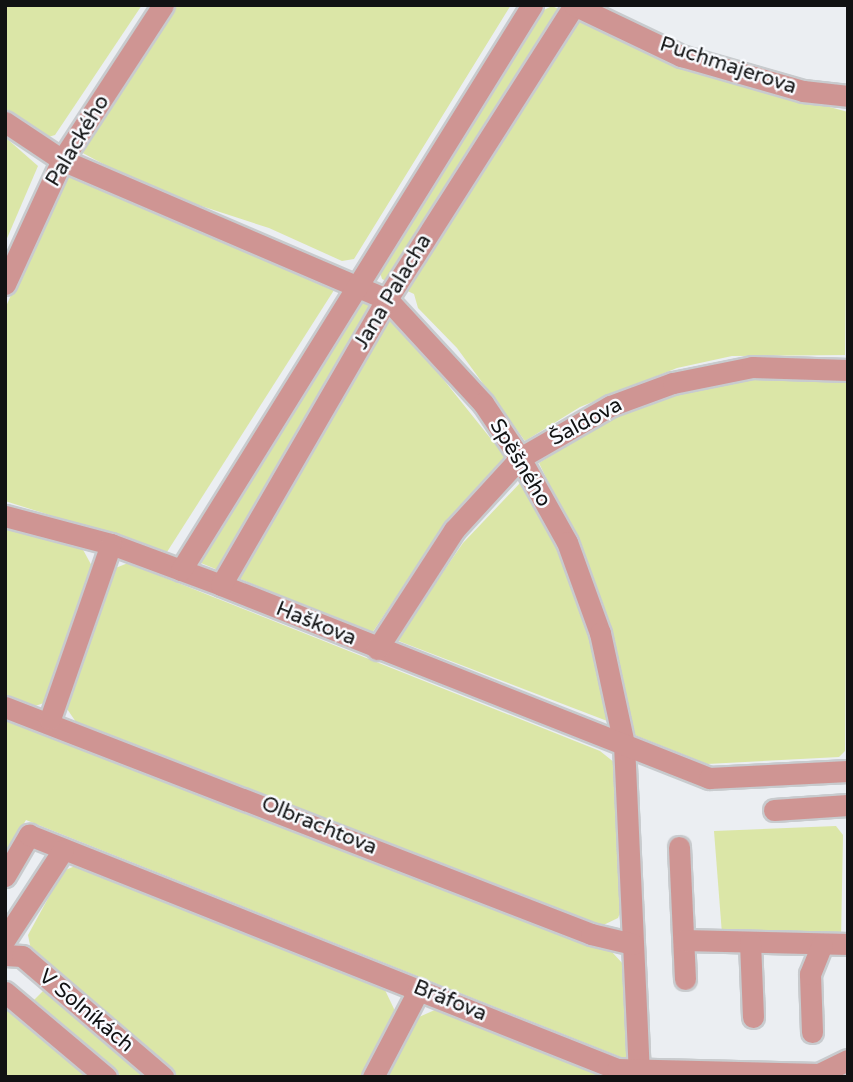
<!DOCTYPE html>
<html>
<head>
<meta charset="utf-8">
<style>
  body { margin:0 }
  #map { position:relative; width:853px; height:1082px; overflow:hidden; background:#ebeef2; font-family:"Varela Round",sans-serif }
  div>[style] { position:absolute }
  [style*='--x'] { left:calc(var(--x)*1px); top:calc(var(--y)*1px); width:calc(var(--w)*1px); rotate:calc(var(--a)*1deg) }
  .green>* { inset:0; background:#dbe6a7 }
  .roads { filter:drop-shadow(2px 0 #c8cbce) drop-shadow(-2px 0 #c8cbce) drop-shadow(0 2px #c8cbce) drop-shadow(0 -2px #c8cbce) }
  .minor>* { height:21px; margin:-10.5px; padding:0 10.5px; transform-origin:10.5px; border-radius:10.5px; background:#cf9593 }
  span { translate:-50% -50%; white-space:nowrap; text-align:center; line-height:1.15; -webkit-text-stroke:5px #f9fbff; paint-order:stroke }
  .street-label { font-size:21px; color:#111213 }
  .frame { position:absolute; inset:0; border:7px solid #111213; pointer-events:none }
</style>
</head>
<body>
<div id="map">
  <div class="green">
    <i style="clip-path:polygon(5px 5px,142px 5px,55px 135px,45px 138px,5px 110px)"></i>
    <i style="clip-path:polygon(177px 5px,511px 5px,354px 259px,342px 261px,269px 228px,152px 190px,79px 151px)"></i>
    <i style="clip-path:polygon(552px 6px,693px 70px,848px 112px,845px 355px,732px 356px,677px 368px,580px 407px,525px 441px,457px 348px,418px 308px,414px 294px,382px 279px,378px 266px,538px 13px)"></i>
    <i style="clip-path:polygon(5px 137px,38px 166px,5px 243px)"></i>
    <i style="clip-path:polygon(69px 177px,254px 246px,336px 287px,167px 552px,5px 501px,5px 309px,61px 179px)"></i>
    <i style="clip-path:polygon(367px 296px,399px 324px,507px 459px,447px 522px,372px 633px,196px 561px,354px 301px)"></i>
    <i style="clip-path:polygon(762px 377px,848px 382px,845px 751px,839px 757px,707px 764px,632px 734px,591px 572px,539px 463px,613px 416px,684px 389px)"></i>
    <i style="clip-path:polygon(520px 483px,558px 549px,591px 634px,615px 724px,396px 640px,463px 543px)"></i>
    <i style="clip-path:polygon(5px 526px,81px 546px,94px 570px,47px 702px,32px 707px,5px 699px)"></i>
    <i style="clip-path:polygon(128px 563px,600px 751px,615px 763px,623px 906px,618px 918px,593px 930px,76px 722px,63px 703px,113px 569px)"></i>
    <i style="clip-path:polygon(5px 715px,612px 952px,623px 964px,628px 1060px,26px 820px,5px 855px)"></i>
    <i style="clip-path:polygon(836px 826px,843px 835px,841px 939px,722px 934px,714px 831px)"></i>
    <i style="clip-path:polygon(75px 866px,385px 990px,395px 1011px,361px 1077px,178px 1077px,31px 950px,28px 935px,63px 871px)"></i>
    <i style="clip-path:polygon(45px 989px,148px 1077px,122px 1077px,33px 1001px)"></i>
    <i style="clip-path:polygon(7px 1007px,88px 1077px,5px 1077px)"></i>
    <i style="clip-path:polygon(437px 1009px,604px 1077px,387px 1077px,419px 1017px)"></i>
  </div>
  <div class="roads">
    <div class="minor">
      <i style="--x:5;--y:122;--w:69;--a:33.7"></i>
      <i style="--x:62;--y:160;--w:353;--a:23.2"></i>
      <i style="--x:387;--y:299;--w:142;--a:47.3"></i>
      <i style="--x:483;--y:403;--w:66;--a:56.1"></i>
      <i style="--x:520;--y:458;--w:96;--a:60.8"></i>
      <i style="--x:567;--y:542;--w:97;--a:70.1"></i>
      <i style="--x:600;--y:633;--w:114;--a:77.8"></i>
      <i style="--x:624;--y:744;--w:333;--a:87.4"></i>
      <i style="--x:5;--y:284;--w:136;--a:-65.3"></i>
      <i style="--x:62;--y:160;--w:185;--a:-56.9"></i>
      <i style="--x:5;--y:516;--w:110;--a:14.8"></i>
      <i style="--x:111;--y:544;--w:117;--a:20.4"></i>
      <i style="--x:221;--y:585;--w:525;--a:21.58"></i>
      <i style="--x:709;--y:778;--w:139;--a:-2.9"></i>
      <i style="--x:181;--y:570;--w:665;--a:-58.15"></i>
      <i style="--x:221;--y:585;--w:331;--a:-59.9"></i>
      <i style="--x:387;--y:299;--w:348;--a:-57.5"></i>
      <i style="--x:574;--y:5;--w:119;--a:25.5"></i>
      <i style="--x:681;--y:56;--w:127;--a:16"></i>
      <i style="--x:803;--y:91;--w:45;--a:6.3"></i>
      <i style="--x:377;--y:649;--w:142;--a:-57.1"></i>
      <i style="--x:454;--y:530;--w:98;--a:-47.5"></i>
      <i style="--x:520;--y:458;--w:104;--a:-30"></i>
      <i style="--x:610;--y:406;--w:67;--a:-20.1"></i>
      <i style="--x:673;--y:383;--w:81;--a:-11.4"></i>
      <i style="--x:752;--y:367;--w:96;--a:1.8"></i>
      <i style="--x:5;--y:707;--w:628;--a:21.17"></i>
      <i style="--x:591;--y:934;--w:43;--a:13.4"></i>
      <i style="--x:50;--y:719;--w:185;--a:-70.8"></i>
      <i style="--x:774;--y:810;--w:74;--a:-3.9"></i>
      <i style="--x:679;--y:847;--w:132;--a:87.4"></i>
      <i style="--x:5;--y:876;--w:48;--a:-59.7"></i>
      <i style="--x:29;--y:835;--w:633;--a:21.7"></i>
      <i style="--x:617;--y:1069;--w:202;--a:1.4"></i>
      <i style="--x:819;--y:1074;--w:32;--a:-26"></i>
      <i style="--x:5;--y:939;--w:106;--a:-56.9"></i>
      <i style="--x:684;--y:940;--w:164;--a:1.4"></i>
      <i style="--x:750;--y:942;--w:75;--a:87.7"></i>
      <i style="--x:5;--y:955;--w:17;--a:3"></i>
      <i style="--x:22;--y:956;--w:186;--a:40.6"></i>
      <i style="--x:5;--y:992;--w:132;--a:40.1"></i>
      <i style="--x:812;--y:1032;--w:58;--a:-92"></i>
      <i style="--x:810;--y:974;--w:32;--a:-68"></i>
      <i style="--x:373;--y:1077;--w:99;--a:-62.4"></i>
    </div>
  </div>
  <div class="street-label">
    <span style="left:728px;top:66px;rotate:18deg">Puchmajerova</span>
    <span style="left:78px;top:141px;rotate:-59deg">Palackého</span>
    <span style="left:393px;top:292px;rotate:-59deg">Jana Palacha</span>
    <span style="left:586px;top:422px;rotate:-28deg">Šaldova</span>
    <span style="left:520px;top:463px;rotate:59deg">Spěšného</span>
    <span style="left:316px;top:624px;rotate:22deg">Haškova</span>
    <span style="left:319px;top:826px;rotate:22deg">Olbrachtova</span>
    <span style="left:450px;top:1001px;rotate:22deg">Bráfova</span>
    <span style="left:86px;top:1011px;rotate:40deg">V Solníkách</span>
  </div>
  <div class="frame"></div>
</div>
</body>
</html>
